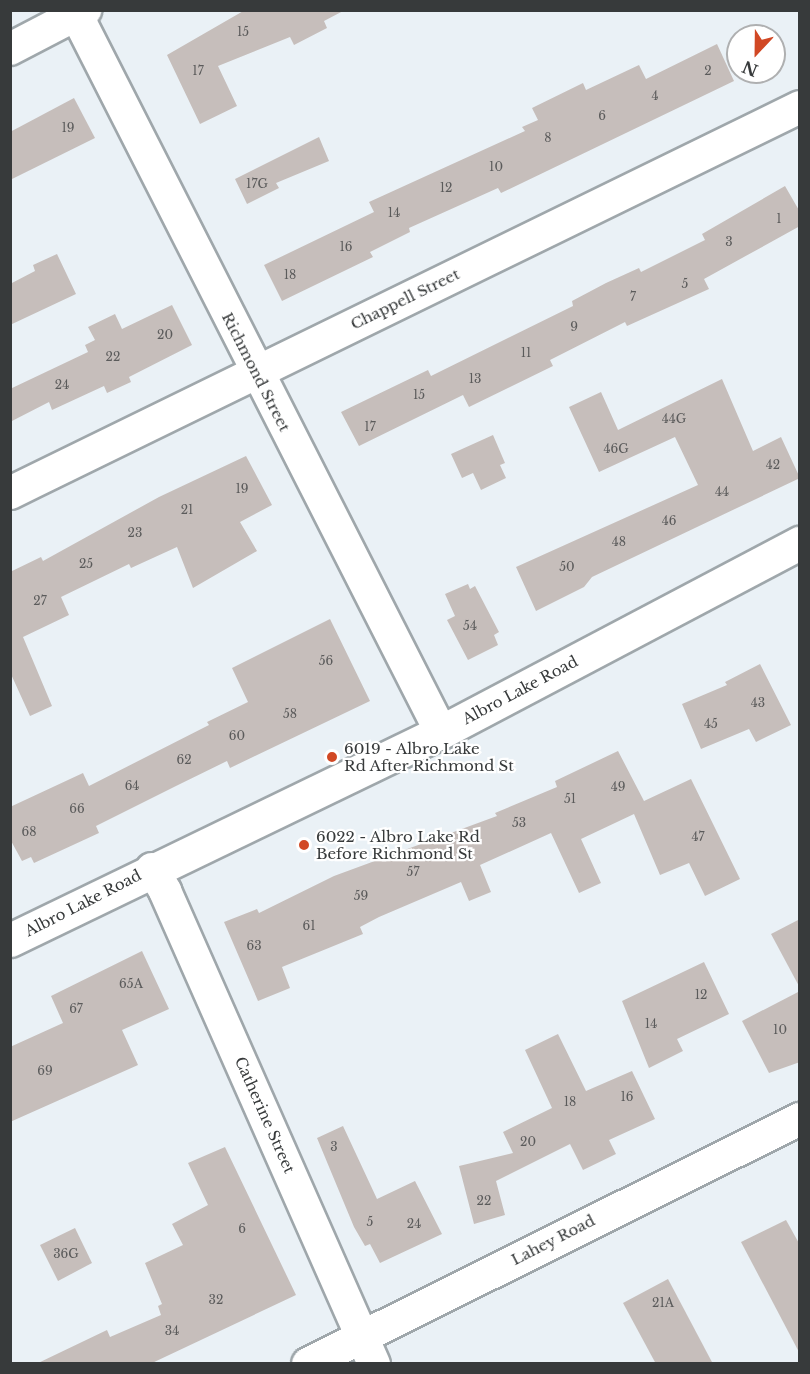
<!DOCTYPE html>
<html>
<head>
<meta charset="utf-8">
<style>
  body { margin:0 }
  #map { position:relative; width:810px; height:1374px; overflow:hidden; background:#eaf1f6; font-family:"Libre Baskerville",serif }
  div>[style] { position:absolute }
  [style*='--x'] { left:calc(var(--x)*1px); top:calc(var(--y)*1px); width:calc(var(--w)*1px); rotate:calc(var(--a)*1deg) }
  .building>* { inset:0; background:#c6bebb }
  .roads { filter:drop-shadow(2px 0 #9fa7ab) drop-shadow(-2px 0 #9fa7ab) drop-shadow(0 2px #9fa7ab) drop-shadow(0 -2px #9fa7ab) }
  .minor>* { height:32px; margin:-16px; padding:0 16px; transform-origin:16px; border-radius:16px; background:#fff }
  .secondary>* { height:33px; margin:-16.5px; padding:0 16.5px; transform-origin:16.5px; border-radius:16.5px; background:#fff }
  .dots>* { width:16px; height:16px; translate:-50% -50%; box-sizing:border-box; border:3px solid #fff; border-radius:50% }
  span { translate:-50% -50%; white-space:nowrap; text-align:center; line-height:1.15; -webkit-text-stroke:4.5px #fff; paint-order:stroke }
  .number-label { font-size:12px; color:#5b5b5b }
  .number-label span { -webkit-text-stroke-width:0 }
  .street-label { font-size:15px; color:#373a3b }
  .poi-label { font-size:15px; color:#373a3b }
  .left { translate:0 -50%; text-align:left }
  .frame { position:absolute; inset:0; border:12px solid #373a3b; pointer-events:none }
  .north { position:absolute; left:726px; top:24px; width:60px; height:60px; box-sizing:border-box; background:#fff; border:2px solid #afb0b1; border-radius:50%; rotate:202deg; font-size:16px; font-weight:700; line-height:24px; text-align:center; color:#373a3b }
  .north::after { content:''; display:block; margin:auto; width:21px; height:27px; background:#d14824; clip-path:polygon(50% 0,100% 100%,50% 72%,0 100%) }
</style>
</head>
<body>
<div id="map">
  <div class="building">
    <i style="clip-path:polygon(245px 10px,345px 10px,324px 21px,327px 28px,294px 45px,290px 37px,218px 66px,237px 106px,200px 124px,167px 55px)"></i>
    <i style="clip-path:polygon(717px 44px,734px 81px,501px 193px,498px 188px,409px 228px,410px 232px,370px 252px,373px 257px,282px 301px,264px 265px,374px 212px,369px 202px,525px 131px,522px 127px,538px 120px,532px 108px,583px 83px,586px 90px,639px 65px,646px 79px)"></i>
    <i style="clip-path:polygon(74px 98px,95px 138px,10px 180px,10px 132px)"></i>
    <i style="clip-path:polygon(319px 137px,329px 161px,276px 183px,279px 188px,247px 204px,235px 179px)"></i>
    <i style="clip-path:polygon(785px 186px,800px 212px,800px 226px,704px 279px,709px 289px,627px 326px,625px 322px,550px 360px,553px 366px,469px 407px,463px 395px,359px 446px,341px 412px,428px 370px,431px 376px,573px 306px,572px 301px,606px 283px,639px 268px,641px 272px,705px 240px,702px 234px)"></i>
    <i style="clip-path:polygon(57px 254px,76px 294px,10px 325px,10px 284px,35px 271px,33px 265px)"></i>
    <i style="clip-path:polygon(172px 305px,192px 345px,129px 377px,131px 382px,107px 393px,104px 386px,52px 410px,49px 402px,10px 422px,10px 389px,88px 352px,85px 345px,95px 340px,88px 327px,115px 314px,122px 329px)"></i>
    <i style="clip-path:polygon(722px 379px,753px 451px,781px 437px,800px 478px,592px 577px,584px 587px,536px 611px,516px 567px,698px 485px,675px 437px,599px 472px,569px 407px,601px 392px,618px 430px)"></i>
    <i style="clip-path:polygon(493px 435px,505px 463px,500px 465px,506px 478px,481px 490px,473px 473px,462px 478px,451px 454px)"></i>
    <i style="clip-path:polygon(246px 456px,272px 505px,240px 522px,257px 551px,193px 588px,177px 547px,131px 568px,129px 564px,61px 597px,69px 615px,23px 637px,52px 706px,30px 716px,10px 672px,10px 572px,41px 557px,43px 561px,159px 497px)"></i>
    <i style="clip-path:polygon(468px 584px,470px 589px,475px 586px,499px 632px,494px 635px,498px 645px,468px 660px,447px 620px,455px 616px,445px 594px)"></i>
    <i style="clip-path:polygon(330px 619px,370px 701px,230px 768px,227px 761px,176px 786px,96px 826px,99px 833px,34px 863px,31px 857px,22px 861px,10px 839px,10px 807px,83px 773px,89px 786px,209px 725px,207px 722px,248px 702px,232px 668px)"></i>
    <i style="clip-path:polygon(760px 664px,791px 725px,756px 742px,749px 729px,701px 749px,682px 704px,727px 685px,725px 682px)"></i>
    <i style="clip-path:polygon(618px 751px,644px 801px,691px 779px,740px 879px,705px 896px,689px 863px,660px 875px,634px 814px,581px 839px,601px 883px,579px 893px,551px 833px,480px 865px,491px 892px,469px 901px,461px 882px,379px 917px,360px 927px,363px 934px,282px 967px,290px 988px,258px 1001px,224px 922px,257px 909px,259px 913px,334px 876px,497px 816px,495px 813px,557px 787px,555px 781px)"></i>
    <i style="clip-path:polygon(800px 919px,800px 988px,771px 934px)"></i>
    <i style="clip-path:polygon(142px 951px,169px 1009px,122px 1030px,138px 1065px,10px 1122px,10px 1047px,63px 1023px,51px 996px)"></i>
    <i style="clip-path:polygon(704px 962px,729px 1014px,677px 1039px,683px 1051px,649px 1068px,622px 1001px)"></i>
    <i style="clip-path:polygon(800px 991px,800px 1062px,769px 1073px,742px 1021px)"></i>
    <i style="clip-path:polygon(558px 1034px,586px 1091px,632px 1071px,655px 1119px,609px 1140px,616px 1154px,583px 1170px,570px 1144px,496px 1181px,505px 1215px,474px 1224px,459px 1166px,513px 1153px,503px 1132px,552px 1108px,525px 1050px)"></i>
    <i style="clip-path:polygon(343px 1126px,377px 1199px,415px 1181px,442px 1234px,380px 1263px,370px 1244px,365px 1246px,354px 1227px,317px 1138px)"></i>
    <i style="clip-path:polygon(225px 1147px,296px 1295px,150px 1364px,36px 1364px,107px 1330px,110px 1337px,161px 1315px,158px 1306px,162px 1304px,145px 1263px,183px 1245px,172px 1224px,208px 1205px,188px 1163px)"></i>
    <i style="clip-path:polygon(786px 1220px,800px 1245px,800px 1354px,741px 1242px)"></i>
    <i style="clip-path:polygon(75px 1228px,92px 1263px,58px 1281px,40px 1245px)"></i>
    <i style="clip-path:polygon(668px 1279px,713px 1364px,656px 1364px,623px 1303px)"></i>
  </div>
  <div class="roads">
    <div class="minor">
      <i style="--x:74;--y:10;--w:810;--a:63.06"></i>
      <i style="--x:10;--y:49;--w:85;--a:-27.5"></i>
      <i style="--x:10;--y:493;--w:879;--a:-26.04"></i>
      <i style="--x:152;--y:869;--w:26;--a:59"></i>
      <i style="--x:165;--y:891;--w:517;--a:66.16"></i>
      <i style="--x:308;--y:1364;--w:550;--a:-26.47"></i>
    </div>
    <div class="secondary">
      <i style="--x:10;--y:940;--w:479;--a:-25.8"></i>
      <i style="--x:441;--y:732;--w:406;--a:-27.8"></i>
    </div>
  </div>
  <div class="dots">
    <i style="left:332px;top:757px;background:#d14824"></i>
    <i style="left:304px;top:845px;background:#d14824"></i>
  </div>
  <div class="number-label">
    <span style="left:243px;top:32px">15</span>
    <span style="left:198px;top:71px">17</span>
    <span style="left:708px;top:71px">2</span>
    <span style="left:655px;top:96px">4</span>
    <span style="left:602px;top:116px">6</span>
    <span style="left:68px;top:128px">19</span>
    <span style="left:548px;top:138px">8</span>
    <span style="left:496px;top:167px">10</span>
    <span style="left:257px;top:184px">17G</span>
    <span style="left:446px;top:188px">12</span>
    <span style="left:394px;top:213px">14</span>
    <span style="left:779px;top:219px">1</span>
    <span style="left:729px;top:242px">3</span>
    <span style="left:346px;top:247px">16</span>
    <span style="left:290px;top:275px">18</span>
    <span style="left:685px;top:284px">5</span>
    <span style="left:633px;top:297px">7</span>
    <span style="left:574px;top:327px">9</span>
    <span style="left:165px;top:335px">20</span>
    <span style="left:526px;top:353px">11</span>
    <span style="left:113px;top:357px">22</span>
    <span style="left:475px;top:379px">13</span>
    <span style="left:62px;top:385px">24</span>
    <span style="left:419px;top:395px">15</span>
    <span style="left:674px;top:419px">44G</span>
    <span style="left:370px;top:427px">17</span>
    <span style="left:616px;top:449px">46G</span>
    <span style="left:773px;top:465px">42</span>
    <span style="left:242px;top:489px">19</span>
    <span style="left:722px;top:492px">44</span>
    <span style="left:187px;top:510px">21</span>
    <span style="left:669px;top:521px">46</span>
    <span style="left:135px;top:533px">23</span>
    <span style="left:619px;top:542px">48</span>
    <span style="left:86px;top:564px">25</span>
    <span style="left:567px;top:567px">50</span>
    <span style="left:40px;top:601px">27</span>
    <span style="left:470px;top:626px">54</span>
    <span style="left:326px;top:661px">56</span>
    <span style="left:758px;top:703px">43</span>
    <span style="left:290px;top:714px">58</span>
    <span style="left:711px;top:724px">45</span>
    <span style="left:237px;top:736px">60</span>
    <span style="left:184px;top:760px">62</span>
    <span style="left:132px;top:786px">64</span>
    <span style="left:618px;top:787px">49</span>
    <span style="left:570px;top:799px">51</span>
    <span style="left:77px;top:809px">66</span>
    <span style="left:519px;top:823px">53</span>
    <span style="left:29px;top:832px">68</span>
    <span style="left:698px;top:837px">47</span>
    <span style="left:413px;top:872px">57</span>
    <span style="left:361px;top:896px">59</span>
    <span style="left:309px;top:926px">61</span>
    <span style="left:254px;top:946px">63</span>
    <span style="left:131px;top:984px">65A</span>
    <span style="left:701px;top:995px">12</span>
    <span style="left:76px;top:1009px">67</span>
    <span style="left:651px;top:1024px">14</span>
    <span style="left:780px;top:1030px">10</span>
    <span style="left:45px;top:1071px">69</span>
    <span style="left:627px;top:1097px">16</span>
    <span style="left:570px;top:1102px">18</span>
    <span style="left:528px;top:1142px">20</span>
    <span style="left:334px;top:1147px">3</span>
    <span style="left:484px;top:1201px">22</span>
    <span style="left:370px;top:1222px">5</span>
    <span style="left:414px;top:1224px">24</span>
    <span style="left:242px;top:1229px">6</span>
    <span style="left:66px;top:1254px">36G</span>
    <span style="left:216px;top:1300px">32</span>
    <span style="left:663px;top:1303px">21A</span>
    <span style="left:172px;top:1331px">34</span>
  </div>
  <div class="street-label">
    <span style="left:405px;top:299px;rotate:-26deg">Chappell Street</span>
    <span style="left:256px;top:372px;rotate:63deg">Richmond Street</span>
    <span style="left:520px;top:690px;rotate:-28deg">Albro Lake Road</span>
    <span style="left:83px;top:903px;rotate:-27deg">Albro Lake Road</span>
    <span style="left:265px;top:1115px;rotate:66deg">Catherine Street</span>
    <span style="left:553px;top:1240px;rotate:-27deg">Lahey Road</span>
  </div>
  <div class="poi-label">
    <span class="left" style="left:344px;top:757px">6019 - Albro Lake<br>Rd After Richmond St</span>
    <span class="left" style="left:316px;top:845px">6022 - Albro Lake Rd<br>Before Richmond St</span>
  </div>
  <div class="frame"></div>
  <div class="north">N</div>
</div>
</body>
</html>
